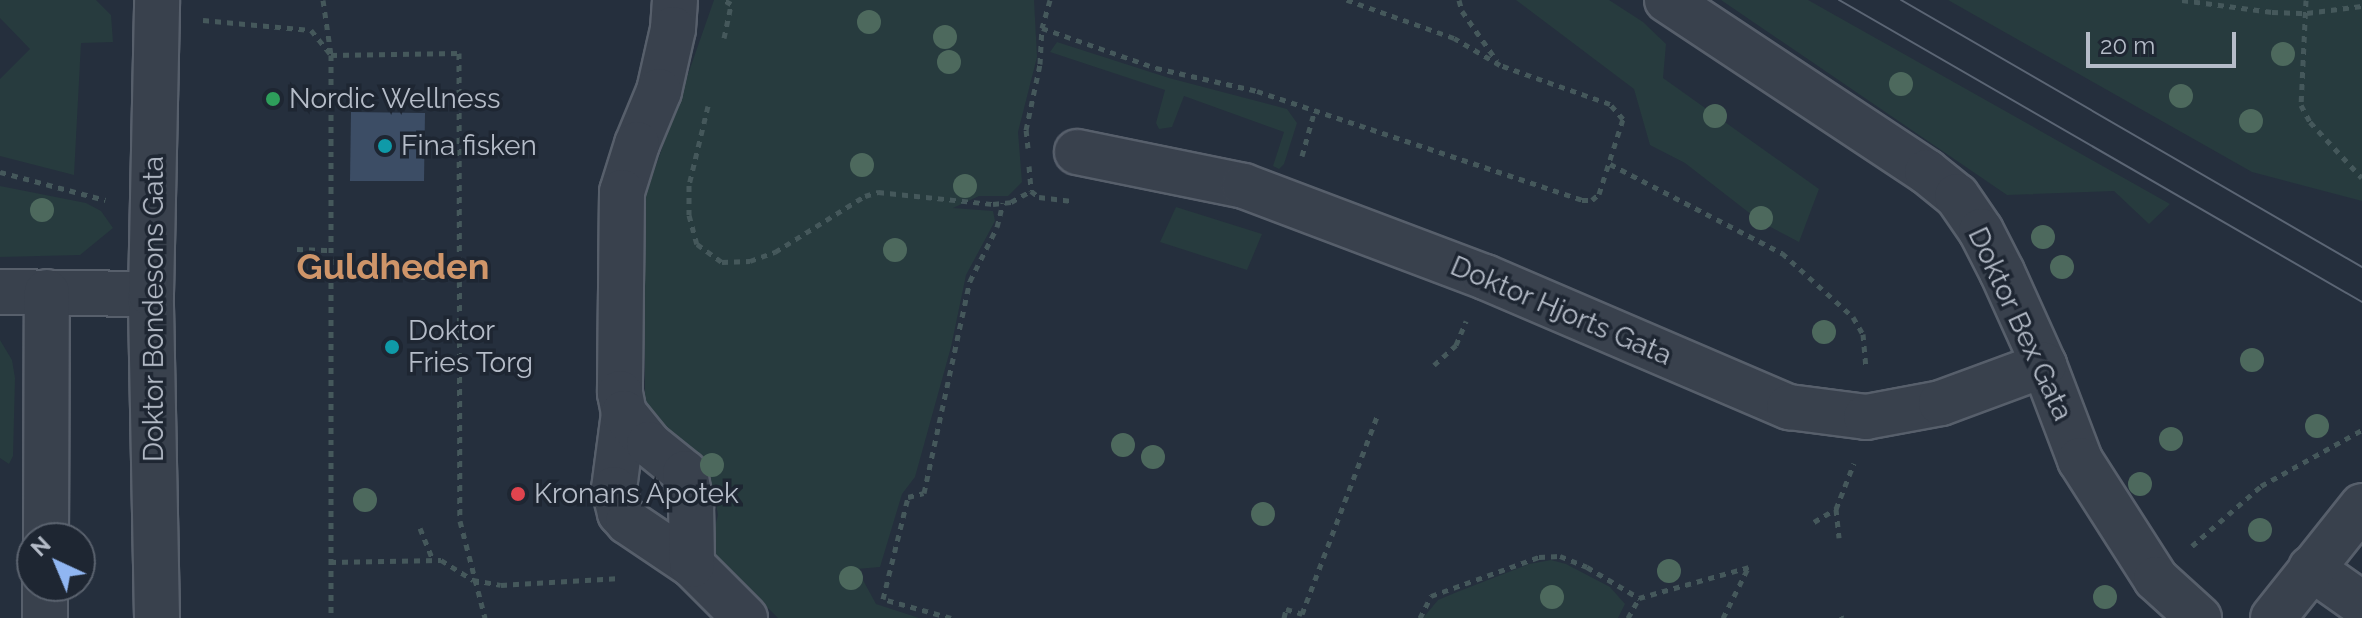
<!DOCTYPE html>
<html>
<head>
<meta charset="utf-8">
<style>
  body { margin:0 }
  #map { position:relative; width:2362px; height:618px; overflow:hidden; background:#252f3d; font-family:Raleway,sans-serif }
  div>[style] { position:absolute }
  [style*='--x'] { left:calc(var(--x)*1px); top:calc(var(--y)*1px); width:calc(var(--w)*1px); rotate:calc(var(--a)*1deg) }
  .green>* { inset:0; background:#273b3e }
  .water>* { inset:0; background:#3c4d65 }
  .path>* { height:5px; margin-top:-2.5px; transform-origin:0; background:repeating-linear-gradient(90deg,#45585b 0 6px,transparent 0 12px) }
  .roads { filter:drop-shadow(2px 0 #575f6b) drop-shadow(-2px 0 #575f6b) drop-shadow(0 2px #575f6b) drop-shadow(0 -2px #575f6b) }
  .minor>* { height:44px; margin:-22px; padding:0 22px; transform-origin:22px; border-radius:22px; background:#39414d }
  .tram>* { height:2px; margin:-1px; padding:0 1px; transform-origin:1px; border-radius:1px; background:#5b6574 }
  .trees>* { width:24px; height:24px; margin:-12px; border-radius:50%; background:#4d695d }
  .dots>* { width:22px; height:22px; translate:-50% -50%; box-sizing:border-box; border:4px solid #1e2632; border-radius:50% }
  span { translate:-50% -50%; white-space:nowrap; text-align:center; line-height:1.15; -webkit-text-stroke:7px #1e2632; paint-order:stroke }
  .poi-label { font-size:28px; color:#b5bcc8 }
  .left { translate:0 -50%; text-align:left }
  .street-label { font-size:28px; color:#b5bcc8 }
  .district-label { font-size:36px; color:#cf9569; font-weight:700 }
  .north { position:absolute; left:16px; top:522px; width:80px; height:80px; box-sizing:border-box; background:#1e2632; border:2px solid #5a626e; border-radius:50%; rotate:316deg; font-size:22px; font-weight:700; line-height:32px; text-align:center; color:#b5bcc8 }
  .north::after { content:''; display:block; margin:auto; width:28px; height:36px; background:#90b6f2; clip-path:polygon(50% 0,100% 100%,50% 72%,0 100%) }
  .scale { position:absolute; left:2086px; top:32px; width:150px; height:36px; box-sizing:border-box; border:4px solid #b5bcc8; border-top:0; padding-left:10px; font-size:24px; line-height:28px; white-space:nowrap; color:#b5bcc8; -webkit-text-stroke:6px #1e2632; paint-order:stroke }
</style>
</head>
<body>
<div id="map">
  <div class="green">
    <i style="clip-path:polygon(0 0,96px 0,111px 15px,113px 42px,81px 43px,74px 175px,0 156px,0 79px,30px 49px,0 18px)"></i>
    <i style="clip-path:polygon(714px 0,1034px 0,1037px 57px,1018px 132px,1022px 182px,1008px 196px,979px 196px,953px 208px,993px 211px,995px 221px,966px 275px,951px 347px,915px 477px,902px 494px,880px 567px,857px 569px,876px 604px,919px 618px,778px 618px,763px 603px,758px 610px,714px 555px,711px 542px,718px 515px,713px 487px,695px 460px,645px 409px,645px 197px)"></i>
    <i style="clip-path:polygon(1516px 0,1609px 0,1643px 22px,1666px 44px,1663px 78px,1819px 189px,1799px 242px,1761px 222px,1685px 163px,1650px 145px,1634px 89px)"></i>
    <i style="clip-path:polygon(1721px 0,1808px 0,2170px 204px,2149px 224px,2114px 191px,2007px 195px)"></i>
    <i style="clip-path:polygon(1948px 0,2362px 0,2362px 201px,2252px 172px)"></i>
    <i style="clip-path:polygon(1057px 42px,1169px 78px,1287px 109px,1297px 123px,1284px 164px,1279px 169px,1273px 166px,1284px 132px,1184px 96px,1172px 127px,1159px 129px,1156px 123px,1165px 90px,1050px 52px)"></i>
    <i style="clip-path:polygon(0 186px,86px 203px,101px 211px,113px 228px,80px 255px,0 257px)"></i>
    <i style="clip-path:polygon(1176px 207px,1262px 234px,1247px 270px,1160px 242px)"></i>
    <i style="clip-path:polygon(0 340px,12px 360px,15px 378px,13px 456px,9px 464px,0 458px)"></i>
    <i style="clip-path:polygon(1551px 560px,1566px 564px,1610px 587px,1625px 604px,1618px 618px,1423px 618px,1438px 600px,1457px 592px,1529px 564px)"></i>
  </div>
  <div class="water">
    <i style="clip-path:polygon(351px 112px,425px 113px,424px 181px,350px 181px)"></i>
  </div>
  <div class="path">
    <i style="--x:323;--y:0;--w:56;--a:81.7"></i>
    <i style="--x:331;--y:55;--w:563;--a:90"></i>
    <i style="--x:1050;--y:0;--w:29;--a:106"></i>
    <i style="--x:1042;--y:28;--w:121;--a:19.3"></i>
    <i style="--x:1156;--y:68;--w:104;--a:12.8"></i>
    <i style="--x:1257;--y:91;--w:343;--a:18.5"></i>
    <i style="--x:1582;--y:200;--w:10;--a:0"></i>
    <i style="--x:1592;--y:200;--w:9;--a:-41"></i>
    <i style="--x:1599;--y:194;--w:79;--a:-72.3"></i>
    <i style="--x:1623;--y:119;--w:20;--a:-131"></i>
    <i style="--x:1610;--y:104;--w:117;--a:-160.5"></i>
    <i style="--x:1500;--y:65;--w:53;--a:-149.6"></i>
    <i style="--x:1454;--y:38;--w:114;--a:-160.4"></i>
    <i style="--x:1459;--y:0;--w:11;--a:75"></i>
    <i style="--x:1462;--y:11;--w:61;--a:55"></i>
    <i style="--x:2182;--y:0;--w:91;--a:7.6"></i>
    <i style="--x:2272;--y:12;--w:35;--a:2"></i>
    <i style="--x:2307;--y:13;--w:55;--a:-7.3"></i>
    <i style="--x:2306;--y:0;--w:105;--a:92.7"></i>
    <i style="--x:2301;--y:105;--w:19;--a:62"></i>
    <i style="--x:2310;--y:122;--w:76;--a:47.1"></i>
    <i style="--x:203;--y:20;--w:108;--a:5.3"></i>
    <i style="--x:311;--y:30;--w:32;--a:51"></i>
    <i style="--x:331;--y:55;--w:128;--a:-0.9"></i>
    <i style="--x:459;--y:53;--w:468;--a:89.9"></i>
    <i style="--x:460;--y:521;--w:100;--a:75.5"></i>
    <i style="--x:724;--y:38;--w:35;--a:-78"></i>
    <i style="--x:731;--y:4;--w:8;--a:-150"></i>
    <i style="--x:708;--y:106;--w:81;--a:103.5"></i>
    <i style="--x:689;--y:185;--w:30;--a:90"></i>
    <i style="--x:689;--y:215;--w:30;--a:75"></i>
    <i style="--x:697;--y:244;--w:31;--a:36"></i>
    <i style="--x:722;--y:262;--w:28;--a:-2"></i>
    <i style="--x:750;--y:261;--w:27;--a:-20"></i>
    <i style="--x:775;--y:252;--w:106;--a:-31.9"></i>
    <i style="--x:865;--y:196;--w:14;--a:-17"></i>
    <i style="--x:878;--y:192;--w:116;--a:6"></i>
    <i style="--x:993;--y:204;--w:18;--a:-6"></i>
    <i style="--x:1011;--y:202;--w:23;--a:-29"></i>
    <i style="--x:1028;--y:148;--w:18;--a:-96"></i>
    <i style="--x:1026;--y:130;--w:67;--a:-78"></i>
    <i style="--x:1040;--y:64;--w:36;--a:-87"></i>
    <i style="--x:1302;--y:156;--w:45;--a:-74.4"></i>
    <i style="--x:1610;--y:164;--w:194;--a:27.4"></i>
    <i style="--x:1782;--y:253;--w:96;--a:42"></i>
    <i style="--x:1853;--y:317;--w:20;--a:60"></i>
    <i style="--x:1863;--y:334;--w:33;--a:85"></i>
    <i style="--x:1029;--y:166;--w:25;--a:85"></i>
    <i style="--x:1031;--y:191;--w:10;--a:37"></i>
    <i style="--x:1039;--y:197;--w:31;--a:7"></i>
    <i style="--x:0;--y:172;--w:109;--a:14.9"></i>
    <i style="--x:297;--y:249;--w:35;--a:2"></i>
    <i style="--x:331;--y:277;--w:24;--a:0"></i>
    <i style="--x:419;--y:277;--w:40;--a:0"></i>
    <i style="--x:1434;--y:365;--w:30;--a:-42"></i>
    <i style="--x:1456;--y:345;--w:26;--a:-67"></i>
    <i style="--x:1836;--y:509;--w:29;--a:84"></i>
    <i style="--x:1814;--y:522;--w:26;--a:-31"></i>
    <i style="--x:1836;--y:509;--w:49;--a:-68.6"></i>
    <i style="--x:420;--y:528;--w:35;--a:68"></i>
    <i style="--x:2192;--y:546;--w:91;--a:-41"></i>
    <i style="--x:2261;--y:486;--w:115;--a:-29"></i>
    <i style="--x:330;--y:562;--w:111;--a:-1"></i>
    <i style="--x:441;--y:560;--w:38;--a:32"></i>
    <i style="--x:473;--y:580;--w:28;--a:10"></i>
    <i style="--x:501;--y:585;--w:120;--a:-3.3"></i>
    <i style="--x:1841;--y:616;--w:2;--a:63"></i>
    <i style="--x:951;--y:618;--w:71;--a:-164.4"></i>
    <i style="--x:883;--y:599;--w:105;--a:-76.2"></i>
    <i style="--x:908;--y:497;--w:16;--a:-14"></i>
    <i style="--x:924;--y:493;--w:217;--a:-77.8"></i>
    <i style="--x:970;--y:281;--w:60;--a:-63.4"></i>
    <i style="--x:997;--y:227;--w:25;--a:-76"></i>
    <i style="--x:1284;--y:618;--w:9;--a:-77"></i>
    <i style="--x:1286;--y:609;--w:17;--a:17"></i>
    <i style="--x:1302;--y:614;--w:211;--a:-69.2"></i>
    <i style="--x:1420;--y:618;--w:25;--a:-63"></i>
    <i style="--x:1431;--y:596;--w:115;--a:-19.9"></i>
    <i style="--x:1539;--y:557;--w:21;--a:-3"></i>
    <i style="--x:1560;--y:556;--w:29;--a:22"></i>
    <i style="--x:1587;--y:567;--w:61;--a:30.8"></i>
    <i style="--x:1628;--y:618;--w:23;--a:-61"></i>
    <i style="--x:1639;--y:598;--w:114;--a:-15.7"></i>
    <i style="--x:1723;--y:618;--w:56;--a:-63.4"></i>
  </div>
  <div class="roads">
    <div class="minor">
      <i style="--x:675;--y:0;--w:29;--a:94"></i>
      <i style="--x:673;--y:29;--w:64;--a:102.7"></i>
      <i style="--x:659;--y:91;--w:57;--a:112.5"></i>
      <i style="--x:637;--y:144;--w:50;--a:107.4"></i>
      <i style="--x:622;--y:192;--w:201;--a:90.6"></i>
      <i style="--x:620;--y:393;--w:20;--a:79"></i>
      <i style="--x:624;--y:413;--w:77;--a:97.5"></i>
      <i style="--x:614;--y:489;--w:25;--a:76"></i>
      <i style="--x:620;--y:513;--w:12;--a:48"></i>
      <i style="--x:628;--y:522;--w:77;--a:33.9"></i>
      <i style="--x:692;--y:565;--w:75;--a:45"></i>
      <i style="--x:1667;--y:0;--w:312;--a:33.5"></i>
      <i style="--x:1927;--y:172;--w:38;--a:39"></i>
      <i style="--x:1957;--y:196;--w:42;--a:55.6"></i>
      <i style="--x:1981;--y:231;--w:46;--a:62.9"></i>
      <i style="--x:2002;--y:272;--w:102;--a:65.7"></i>
      <i style="--x:2044;--y:365;--w:102;--a:69.2"></i>
      <i style="--x:2080;--y:460;--w:141;--a:57.4"></i>
      <i style="--x:2156;--y:579;--w:58;--a:42.2"></i>
      <i style="--x:1077;--y:152;--w:170;--a:11.5"></i>
      <i style="--x:1244;--y:186;--w:258;--a:20.7"></i>
      <i style="--x:1485;--y:277;--w:331;--a:23.2"></i>
      <i style="--x:1789;--y:407;--w:78;--a:7.4"></i>
      <i style="--x:1866;--y:417;--w:76;--a:-10.6"></i>
      <i style="--x:1941;--y:403;--w:110;--a:-20.3"></i>
      <i style="--x:0;--y:292;--w:151;--a:0.8"></i>
      <i style="--x:624;--y:413;--w:40;--a:51"></i>
      <i style="--x:649;--y:444;--w:46;--a:38.9"></i>
      <i style="--x:685;--y:473;--w:33;--a:79"></i>
      <i style="--x:691;--y:505;--w:60;--a:89"></i>
      <i style="--x:46;--y:538;--w:246;--a:-89.8"></i>
      <i style="--x:2311;--y:568;--w:62;--a:35.2"></i>
      <i style="--x:45;--y:618;--w:32;--a:-90"></i>
      <i style="--x:157;--y:618;--w:324;--a:-91.1"></i>
      <i style="--x:151;--y:294;--w:294;--a:-88.8"></i>
      <i style="--x:2273;--y:618;--w:143;--a:-51.5"></i>
    </div>
  </div>
  <div class="tram">
    <i style="--x:1839;--y:0;--w:604;--a:30"></i>
    <i style="--x:1901;--y:0;--w:533;--a:30.08"></i>
  </div>
  <div class="trees">
    <i style="left:869px;top:22px"></i>
    <i style="left:945px;top:37px"></i>
    <i style="left:2283px;top:54px"></i>
    <i style="left:949px;top:62px"></i>
    <i style="left:1901px;top:84px"></i>
    <i style="left:2181px;top:96px"></i>
    <i style="left:1715px;top:116px"></i>
    <i style="left:2251px;top:121px"></i>
    <i style="left:862px;top:165px"></i>
    <i style="left:965px;top:186px"></i>
    <i style="left:42px;top:210px"></i>
    <i style="left:1761px;top:218px"></i>
    <i style="left:2043px;top:237px"></i>
    <i style="left:895px;top:250px"></i>
    <i style="left:2062px;top:267px"></i>
    <i style="left:1824px;top:332px"></i>
    <i style="left:2252px;top:360px"></i>
    <i style="left:2317px;top:426px"></i>
    <i style="left:2171px;top:439px"></i>
    <i style="left:1123px;top:445px"></i>
    <i style="left:1153px;top:457px"></i>
    <i style="left:712px;top:465px"></i>
    <i style="left:2140px;top:484px"></i>
    <i style="left:365px;top:500px"></i>
    <i style="left:1263px;top:514px"></i>
    <i style="left:2260px;top:530px"></i>
    <i style="left:1669px;top:571px"></i>
    <i style="left:851px;top:578px"></i>
    <i style="left:1552px;top:597px"></i>
    <i style="left:2105px;top:597px"></i>
  </div>
  <div class="dots">
    <i style="left:273px;top:99px;background:#2e9e5b"></i>
    <i style="left:385px;top:146px;background:#0f9aa8"></i>
    <i style="left:392px;top:347px;background:#0f9aa8"></i>
    <i style="left:518px;top:494px;background:#e0444e"></i>
  </div>
  <div class="poi-label">
    <span class="left" style="left:289px;top:99px">Nordic Wellness</span>
    <span class="left" style="left:401px;top:146px">Fina fisken</span>
    <span class="left" style="left:408px;top:347px">Doktor<br>Fries Torg</span>
    <span class="left" style="left:534px;top:494px">Kronans Apotek</span>
  </div>
  <div class="street-label">
    <span style="left:154px;top:309px;rotate:-90deg">Doktor Bondesons Gata</span>
    <span style="left:1561px;top:311px;rotate:23deg">Doktor Hjorts Gata</span>
    <span style="left:2020px;top:324px;rotate:65deg">Doktor Bex Gata</span>
  </div>
  <div class="district-label">
    <span style="left:393px;top:267px">Guldheden</span>
  </div>
  <div class="north">N</div>
  <div class="scale">20 m</div>
</div>
</body>
</html>
